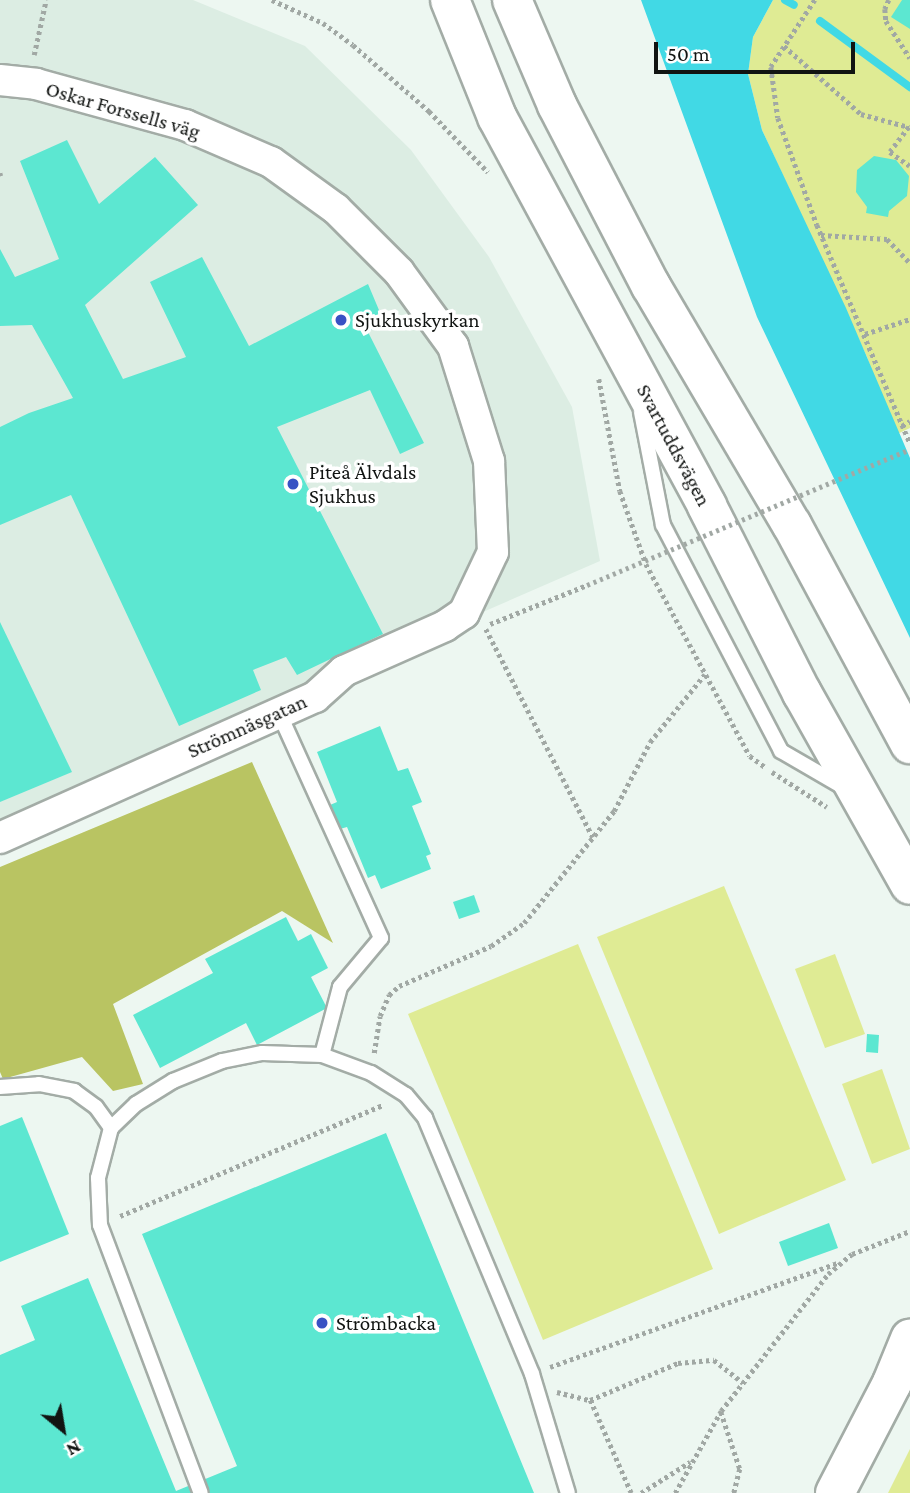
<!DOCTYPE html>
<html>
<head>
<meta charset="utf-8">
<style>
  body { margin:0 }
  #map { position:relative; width:910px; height:1493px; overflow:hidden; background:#edf7f1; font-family:"Crimson Pro",serif }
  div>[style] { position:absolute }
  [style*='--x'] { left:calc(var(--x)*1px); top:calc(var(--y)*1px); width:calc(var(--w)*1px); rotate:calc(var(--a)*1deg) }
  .built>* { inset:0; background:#dcede3 }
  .green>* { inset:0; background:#dfeb94 }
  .forest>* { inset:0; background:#b9c462 }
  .water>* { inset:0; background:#41d9e5 }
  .stream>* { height:8px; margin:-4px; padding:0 4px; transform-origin:4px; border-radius:4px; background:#41d9e5 }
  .building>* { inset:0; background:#5ce7d1 }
  .path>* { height:4.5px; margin-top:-2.25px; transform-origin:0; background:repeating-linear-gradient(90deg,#a1a8a4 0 3.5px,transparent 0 7px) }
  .roads { filter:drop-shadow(2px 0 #a3aca6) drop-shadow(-2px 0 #a3aca6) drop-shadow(0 2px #a3aca6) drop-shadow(0 -2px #a3aca6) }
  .lane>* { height:14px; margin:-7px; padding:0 7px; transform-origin:7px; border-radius:7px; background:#fff }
  .street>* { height:30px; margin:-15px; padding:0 15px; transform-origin:15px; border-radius:15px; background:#fff }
  .secondary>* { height:38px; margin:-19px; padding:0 19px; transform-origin:19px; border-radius:19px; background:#fff }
  .path-bridge>* { height:4.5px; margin-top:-2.25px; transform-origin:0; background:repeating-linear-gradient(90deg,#a1a8a4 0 3.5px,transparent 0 7px) }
  .dots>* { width:19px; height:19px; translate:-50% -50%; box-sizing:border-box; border:4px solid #fff; border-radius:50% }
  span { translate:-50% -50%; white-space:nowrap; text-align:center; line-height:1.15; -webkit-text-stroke:7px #fff; paint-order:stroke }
  .street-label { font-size:21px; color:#111412 }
  .poi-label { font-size:21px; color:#111412 }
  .left { translate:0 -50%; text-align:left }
  .north { position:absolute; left:28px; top:1395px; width:70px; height:70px; -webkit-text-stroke:5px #fff; paint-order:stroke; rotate:150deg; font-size:19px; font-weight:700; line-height:28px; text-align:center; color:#111412 }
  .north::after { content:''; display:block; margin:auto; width:24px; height:32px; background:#111412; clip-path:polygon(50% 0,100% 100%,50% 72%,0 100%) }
  .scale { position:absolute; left:654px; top:42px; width:201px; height:32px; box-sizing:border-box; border:4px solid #111412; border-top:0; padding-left:9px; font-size:21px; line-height:24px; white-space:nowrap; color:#111412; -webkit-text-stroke:5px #fff; paint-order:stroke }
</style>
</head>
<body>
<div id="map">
  <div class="built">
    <i style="clip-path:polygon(0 0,193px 0,305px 46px,411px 150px,489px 257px,572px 407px,600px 561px,0 822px)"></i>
  </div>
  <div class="green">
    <i style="clip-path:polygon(773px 0,910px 0,910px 428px,895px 435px,867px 357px,762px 130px,748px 74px,753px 37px)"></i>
    <i style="clip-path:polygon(724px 886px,846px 1180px,719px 1234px,597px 937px)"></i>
    <i style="clip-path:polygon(578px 944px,713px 1269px,543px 1340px,408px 1014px)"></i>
    <i style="clip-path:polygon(835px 954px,865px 1034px,825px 1048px,795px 969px)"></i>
    <i style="clip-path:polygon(882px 1069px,910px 1149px,872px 1164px,842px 1084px)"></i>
    <i style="clip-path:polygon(910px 1449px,910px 1493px,888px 1493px)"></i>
  </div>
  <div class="forest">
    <i style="clip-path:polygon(252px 762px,333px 943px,282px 911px,113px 1004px,143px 1084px,113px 1091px,82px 1057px,3px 1079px,0 1072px,0 867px)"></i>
  </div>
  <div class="water">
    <i style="clip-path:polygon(641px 0,773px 0,753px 37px,748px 74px,762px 130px,846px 308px,910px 458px,910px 638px,757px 317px)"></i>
  </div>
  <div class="stream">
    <i style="--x:785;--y:0;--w:10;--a:29"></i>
    <i style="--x:820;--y:21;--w:112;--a:36.3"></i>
  </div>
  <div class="building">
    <i style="clip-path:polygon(902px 0,910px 0,910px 29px,891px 17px)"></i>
    <i style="clip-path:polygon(67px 140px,99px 204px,155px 157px,198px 205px,85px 305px,123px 379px,186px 357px,150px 282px,202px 257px,249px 346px,368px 284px,384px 322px,368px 332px,424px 443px,400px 454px,370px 390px,277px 427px,383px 634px,297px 675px,286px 657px,253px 670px,261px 690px,179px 726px,71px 495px,0 525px,0 427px,29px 413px,73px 398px,32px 325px,0 326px,0 249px,15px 277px,59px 259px,20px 161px)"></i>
    <i style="clip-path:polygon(874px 156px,896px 160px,909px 176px,907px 196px,889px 211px,888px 217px,866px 213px,867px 207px,856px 192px,857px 170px)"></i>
    <i style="clip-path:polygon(0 622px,72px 772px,0 802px)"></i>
    <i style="clip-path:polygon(380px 726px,398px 771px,408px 768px,422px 802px,412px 806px,431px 854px,426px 856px,431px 869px,381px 889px,375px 875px,368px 878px,347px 827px,340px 829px,330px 805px,337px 802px,317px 752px)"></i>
    <i style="clip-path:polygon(474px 895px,480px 912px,459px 919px,453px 902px)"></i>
    <i style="clip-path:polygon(286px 917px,298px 941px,311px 934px,328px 968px,311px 977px,327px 1008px,257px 1045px,246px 1023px,160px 1068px,133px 1015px,213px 973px,205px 959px)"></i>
    <i style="clip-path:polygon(867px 1034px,879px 1035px,878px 1053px,866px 1052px)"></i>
    <i style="clip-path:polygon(22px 1117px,69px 1234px,0 1262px,0 1126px)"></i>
    <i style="clip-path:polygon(386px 1133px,534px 1493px,0 1493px,0 1355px,35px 1340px,21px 1306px,88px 1278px,176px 1491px,237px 1466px,142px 1234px)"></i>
    <i style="clip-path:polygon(829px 1223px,838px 1248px,788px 1266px,779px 1242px)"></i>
  </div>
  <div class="path">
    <i style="--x:272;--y:0;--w:56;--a:24.3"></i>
    <i style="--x:323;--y:23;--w:37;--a:36"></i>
    <i style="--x:353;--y:45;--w:101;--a:41"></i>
    <i style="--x:429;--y:111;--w:85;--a:46"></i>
    <i style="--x:815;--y:0;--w:80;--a:123.3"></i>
    <i style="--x:771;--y:67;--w:51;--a:82.2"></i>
    <i style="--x:778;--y:118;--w:114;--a:70"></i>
    <i style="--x:817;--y:225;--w:237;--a:66.9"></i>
    <i style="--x:889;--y:0;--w:10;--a:114"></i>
    <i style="--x:885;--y:9;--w:12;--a:85"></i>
    <i style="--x:886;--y:21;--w:44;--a:57"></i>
    <i style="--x:784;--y:46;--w:103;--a:41.4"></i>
    <i style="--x:861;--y:114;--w:50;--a:15.2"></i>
    <i style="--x:34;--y:55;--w:56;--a:-77.7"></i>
    <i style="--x:909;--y:127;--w:31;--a:127"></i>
    <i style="--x:890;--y:152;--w:24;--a:35"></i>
    <i style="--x:0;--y:173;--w:3;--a:72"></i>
    <i style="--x:821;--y:235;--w:66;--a:3.5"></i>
    <i style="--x:887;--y:239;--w:33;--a:46"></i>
    <i style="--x:865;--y:334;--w:47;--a:-18.4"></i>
    <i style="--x:599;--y:379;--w:114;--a:79.4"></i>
    <i style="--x:620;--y:491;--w:77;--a:70.4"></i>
    <i style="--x:646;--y:564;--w:218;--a:61.6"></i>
    <i style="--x:750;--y:756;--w:19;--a:36"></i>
    <i style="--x:902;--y:426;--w:9;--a:-32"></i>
    <i style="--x:490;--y:624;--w:105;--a:-21.9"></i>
    <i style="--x:486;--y:629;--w:234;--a:62.8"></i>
    <i style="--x:772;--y:772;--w:65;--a:32.5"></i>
    <i style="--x:374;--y:1053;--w:37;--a:-81"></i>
    <i style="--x:380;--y:1016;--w:23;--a:-67"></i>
    <i style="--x:389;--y:995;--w:13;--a:-42"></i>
    <i style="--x:399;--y:986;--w:100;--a:-23.5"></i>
    <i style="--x:491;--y:946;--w:40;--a:-34.9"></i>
    <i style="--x:524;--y:923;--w:144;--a:-51.2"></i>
    <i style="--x:614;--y:811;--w:78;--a:-62.4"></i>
    <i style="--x:650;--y:742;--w:87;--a:-51"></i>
    <i style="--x:120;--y:1216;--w:285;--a:-22.9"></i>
    <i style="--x:550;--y:1367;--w:306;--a:-19.9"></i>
    <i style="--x:557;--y:1392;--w:34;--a:14"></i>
    <i style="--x:721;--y:1412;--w:60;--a:71.6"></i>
    <i style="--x:740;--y:1469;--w:25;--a:104"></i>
    <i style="--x:631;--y:1493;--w:102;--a:-113.8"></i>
    <i style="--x:590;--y:1400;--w:95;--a:-22.8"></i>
    <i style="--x:678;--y:1363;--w:36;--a:-5"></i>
    <i style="--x:714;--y:1360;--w:37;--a:38"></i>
    <i style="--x:641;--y:1493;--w:58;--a:-32.3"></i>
    <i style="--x:675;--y:1493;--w:94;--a:-60.7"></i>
    <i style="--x:721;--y:1411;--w:174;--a:-52"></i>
    <i style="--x:828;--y:1274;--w:31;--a:-40"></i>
    <i style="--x:852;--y:1254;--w:62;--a:-21.6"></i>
  </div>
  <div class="roads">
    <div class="lane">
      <i style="--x:641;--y:412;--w:115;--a:79"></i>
      <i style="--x:663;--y:525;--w:255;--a:62.4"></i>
      <i style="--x:781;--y:751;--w:72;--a:30.1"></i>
      <i style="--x:279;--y:713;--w:247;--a:65.6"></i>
      <i style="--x:381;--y:938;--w:64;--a:129.9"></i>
      <i style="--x:340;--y:987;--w:70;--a:104.8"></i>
      <i style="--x:0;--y:1087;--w:39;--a:-4"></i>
      <i style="--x:39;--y:1084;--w:36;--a:11"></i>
      <i style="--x:74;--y:1091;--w:27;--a:36"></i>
      <i style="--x:96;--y:1107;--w:26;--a:54"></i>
      <i style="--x:111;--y:1128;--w:35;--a:-44"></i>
      <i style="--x:136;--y:1104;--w:44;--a:-31.9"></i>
      <i style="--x:173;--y:1081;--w:53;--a:-22.2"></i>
      <i style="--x:222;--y:1061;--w:41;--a:-11.3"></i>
      <i style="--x:262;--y:1053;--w:60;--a:1.9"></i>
      <i style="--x:322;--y:1055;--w:52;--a:20.2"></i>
      <i style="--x:371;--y:1073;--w:41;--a:32.2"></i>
      <i style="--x:406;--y:1095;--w:30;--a:50"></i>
      <i style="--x:425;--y:1118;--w:277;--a:67.3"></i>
      <i style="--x:532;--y:1374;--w:124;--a:73.2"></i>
      <i style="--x:111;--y:1128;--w:52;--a:104.6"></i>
      <i style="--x:98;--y:1178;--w:47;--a:87.6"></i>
      <i style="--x:100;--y:1225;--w:286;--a:69.4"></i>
    </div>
    <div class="street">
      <i style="--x:0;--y:80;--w:36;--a:6"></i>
      <i style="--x:36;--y:84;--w:155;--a:15.4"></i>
      <i style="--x:185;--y:125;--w:94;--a:23.3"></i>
      <i style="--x:271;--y:162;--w:80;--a:35.9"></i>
      <i style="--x:336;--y:209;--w:89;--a:45"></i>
      <i style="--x:399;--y:272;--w:92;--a:53.9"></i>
      <i style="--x:453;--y:346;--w:121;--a:72.6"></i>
      <i style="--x:489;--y:461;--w:91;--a:87.5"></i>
      <i style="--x:493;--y:552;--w:68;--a:115.4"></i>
      <i style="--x:464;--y:613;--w:23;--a:146"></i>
      <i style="--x:445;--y:626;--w:111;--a:156"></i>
      <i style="--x:344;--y:671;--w:39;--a:138"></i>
      <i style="--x:315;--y:697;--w:345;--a:155.9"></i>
    </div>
    <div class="secondary">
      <i style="--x:450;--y:0;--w:126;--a:68.1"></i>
      <i style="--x:497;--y:117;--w:442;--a:61.6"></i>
      <i style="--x:707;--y:506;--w:210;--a:63.1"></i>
      <i style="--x:802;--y:693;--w:220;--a:60.6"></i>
      <i style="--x:512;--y:0;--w:114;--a:66.8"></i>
      <i style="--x:557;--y:105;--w:204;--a:62.6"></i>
      <i style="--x:651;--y:286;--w:277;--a:59.5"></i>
      <i style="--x:792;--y:525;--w:249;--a:61.7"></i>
      <i style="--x:835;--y:1493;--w:124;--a:-62.6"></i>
      <i style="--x:892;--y:1383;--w:48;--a:-67.8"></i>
    </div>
  </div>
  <div class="path-bridge">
    <i style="--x:587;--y:585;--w:350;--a:-22.8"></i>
  </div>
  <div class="dots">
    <i style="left:341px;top:320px;background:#3852c4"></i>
    <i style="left:293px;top:484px;background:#3852c4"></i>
    <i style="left:322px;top:1323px;background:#3852c4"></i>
  </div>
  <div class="street-label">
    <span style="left:123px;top:110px;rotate:16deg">Oskar Forssells väg</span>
    <span style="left:674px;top:445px;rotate:62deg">Svartuddsvägen</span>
    <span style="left:247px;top:726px;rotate:-24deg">Strömnäsgatan</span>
  </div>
  <div class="poi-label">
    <span class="left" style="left:355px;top:320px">Sjukhuskyrkan</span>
    <span class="left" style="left:309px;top:484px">Piteå Älvdals<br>Sjukhus</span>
    <span class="left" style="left:336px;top:1323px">Strömbacka</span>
  </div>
  <div class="north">N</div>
  <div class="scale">50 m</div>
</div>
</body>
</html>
